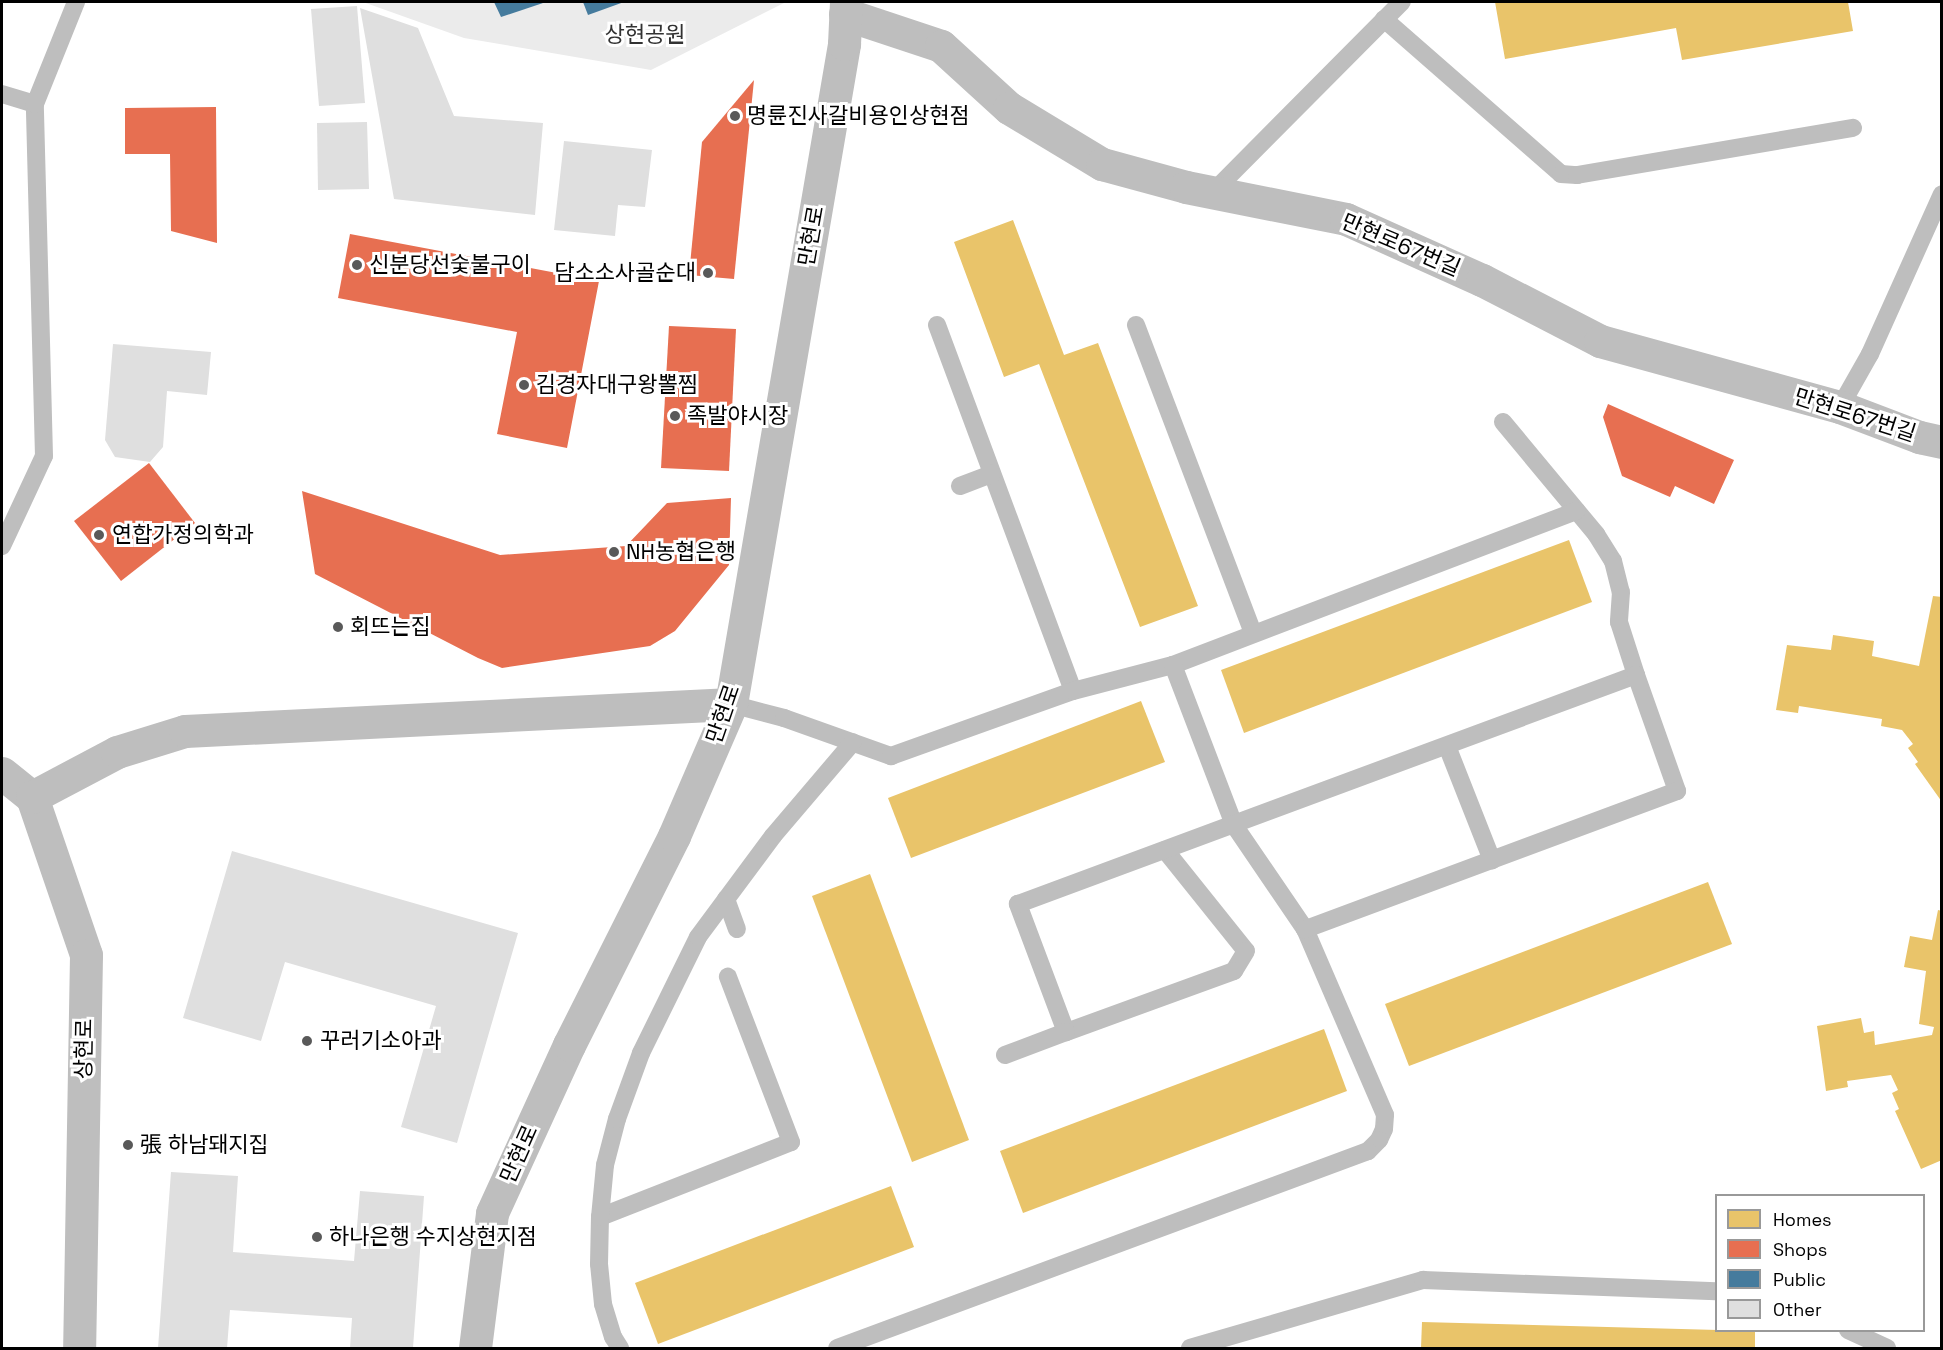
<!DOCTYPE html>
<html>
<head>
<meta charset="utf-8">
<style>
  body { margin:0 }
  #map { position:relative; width:1943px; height:1350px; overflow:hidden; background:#fff; font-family:"Space Grotesk","Noto Sans KR",sans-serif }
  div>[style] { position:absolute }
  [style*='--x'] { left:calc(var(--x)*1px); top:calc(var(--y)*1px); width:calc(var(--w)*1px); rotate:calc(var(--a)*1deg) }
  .green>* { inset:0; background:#ebebeb }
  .homes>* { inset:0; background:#e9c46a }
  .shops>* { inset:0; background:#e76f51 }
  .public>* { inset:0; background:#457b9d }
  .building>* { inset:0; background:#dfdfdf }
  .service>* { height:18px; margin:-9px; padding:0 9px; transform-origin:9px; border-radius:9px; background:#bebebe }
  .minor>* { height:33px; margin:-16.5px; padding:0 16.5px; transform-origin:16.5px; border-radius:16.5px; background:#bebebe }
  .tertiary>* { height:33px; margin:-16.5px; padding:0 16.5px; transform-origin:16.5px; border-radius:16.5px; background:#bebebe }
  .dots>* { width:16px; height:16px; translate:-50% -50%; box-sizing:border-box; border:3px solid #fff; border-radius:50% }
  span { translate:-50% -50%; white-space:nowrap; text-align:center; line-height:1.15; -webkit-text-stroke:6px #fff; paint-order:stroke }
  .park-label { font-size:22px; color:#323232 }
  .poi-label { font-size:22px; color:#000 }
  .left { translate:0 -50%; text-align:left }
  .right { translate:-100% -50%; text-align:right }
  .street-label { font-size:22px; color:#000 }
  .frame { position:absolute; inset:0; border:3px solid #000; pointer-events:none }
  .legend { position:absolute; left:1715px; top:1194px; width:210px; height:138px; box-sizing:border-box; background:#fff; border:2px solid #999; margin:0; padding:8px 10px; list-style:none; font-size:18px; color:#000 }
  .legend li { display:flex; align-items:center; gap:12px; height:30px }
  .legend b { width:30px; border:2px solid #999 }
</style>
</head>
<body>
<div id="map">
  <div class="green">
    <i style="clip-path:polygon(363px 2px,786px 2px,651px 70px,464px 38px)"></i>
  </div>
  <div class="homes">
    <i style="clip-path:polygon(1495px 2px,1848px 2px,1853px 31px,1682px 60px,1676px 28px,1505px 59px)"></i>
    <i style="clip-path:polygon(1013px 220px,1064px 355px,1098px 343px,1198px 606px,1140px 627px,1039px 364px,1004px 377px,954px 242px)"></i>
    <i style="clip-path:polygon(1569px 540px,1592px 602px,1244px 733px,1221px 670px)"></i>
    <i style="clip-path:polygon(1933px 596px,1942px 597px,1942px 802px,1915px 764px,1918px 762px,1908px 748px,1913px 744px,1902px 730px,1881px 726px,1882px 719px,1799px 706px,1798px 713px,1776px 710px,1787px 645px,1831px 650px,1833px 635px,1874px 641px,1872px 656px,1919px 666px)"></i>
    <i style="clip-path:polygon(1141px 701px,1165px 762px,911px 858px,888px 798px)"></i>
    <i style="clip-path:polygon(870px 874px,969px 1140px,912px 1162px,812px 896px)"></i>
    <i style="clip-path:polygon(1708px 882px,1732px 944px,1409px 1066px,1385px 1004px)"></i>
    <i style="clip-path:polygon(1938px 910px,1942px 911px,1942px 1160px,1921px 1169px,1895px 1111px,1899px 1109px,1892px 1093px,1898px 1090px,1891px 1075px,1847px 1081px,1848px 1087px,1826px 1091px,1817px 1026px,1861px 1018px,1864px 1033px,1874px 1031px,1875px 1045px,1932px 1035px,1934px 1027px,1919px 1024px,1926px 971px,1904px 967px,1910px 936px,1932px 940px)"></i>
    <i style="clip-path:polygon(1324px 1029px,1347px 1091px,1023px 1213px,1000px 1151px)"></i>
    <i style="clip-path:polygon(891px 1186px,914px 1247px,658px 1344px,635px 1283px)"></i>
    <i style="clip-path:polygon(1422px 1322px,1755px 1331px,1755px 1348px,1421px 1348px)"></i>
  </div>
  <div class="shops">
    <i style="clip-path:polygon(754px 80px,734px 279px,689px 275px,702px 142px)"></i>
    <i style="clip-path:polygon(216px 107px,217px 243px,171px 231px,170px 154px,125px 154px,125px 108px)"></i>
    <i style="clip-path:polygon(350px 234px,599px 281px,567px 448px,497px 434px,517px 332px,338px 298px)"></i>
    <i style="clip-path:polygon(669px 326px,736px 329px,729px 471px,661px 468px)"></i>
    <i style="clip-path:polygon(1608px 404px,1734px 460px,1714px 504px,1675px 486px,1670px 497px,1622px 476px,1603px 417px)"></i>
    <i style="clip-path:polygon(149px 463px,195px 523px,121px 581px,74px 521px)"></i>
    <i style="clip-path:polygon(302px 491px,500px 555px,626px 546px,667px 503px,731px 498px,729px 565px,675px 631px,650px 646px,502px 668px,478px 658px,315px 574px)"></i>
  </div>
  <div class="public">
    <i style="clip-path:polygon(494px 2px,546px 2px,501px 17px)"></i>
    <i style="clip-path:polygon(583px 2px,624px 2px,588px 15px)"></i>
  </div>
  <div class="building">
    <i style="clip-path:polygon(357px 6px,365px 103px,319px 106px,311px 9px)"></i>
    <i style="clip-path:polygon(360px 8px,418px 28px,454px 116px,543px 123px,535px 215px,394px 199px)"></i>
    <i style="clip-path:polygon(367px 122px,369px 189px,318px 190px,317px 123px)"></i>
    <i style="clip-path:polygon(564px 141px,652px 150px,645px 207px,618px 205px,615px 236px,554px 230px)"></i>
    <i style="clip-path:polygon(113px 344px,211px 352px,207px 395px,167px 391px,163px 447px,150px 462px,115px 457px,105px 440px)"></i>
    <i style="clip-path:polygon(232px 851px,518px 933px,457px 1143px,401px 1127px,436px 1006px,285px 962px,261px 1041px,183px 1018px)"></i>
    <i style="clip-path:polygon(171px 1172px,238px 1176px,233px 1252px,354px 1261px,360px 1191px,424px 1196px,413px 1348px,350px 1348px,352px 1318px,230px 1310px,227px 1348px,158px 1348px)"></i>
  </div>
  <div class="service">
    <i style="--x:1384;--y:19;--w:235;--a:41.2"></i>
    <i style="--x:1561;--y:174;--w:16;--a:4"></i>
    <i style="--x:1577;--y:175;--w:280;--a:-9.7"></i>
    <i style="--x:2;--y:94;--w:34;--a:17"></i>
    <i style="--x:1213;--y:192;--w:268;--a:-45.2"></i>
    <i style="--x:937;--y:325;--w:390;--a:69.6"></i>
    <i style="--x:1136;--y:325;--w:329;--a:69.2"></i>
    <i style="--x:1840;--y:407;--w:61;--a:-60.5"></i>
    <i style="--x:1870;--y:354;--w:175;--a:-65.8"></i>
    <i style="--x:1503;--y:422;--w:146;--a:50.3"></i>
    <i style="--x:1596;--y:534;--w:32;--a:58"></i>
    <i style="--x:1613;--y:561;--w:32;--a:76"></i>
    <i style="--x:1621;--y:592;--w:30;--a:94"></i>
    <i style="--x:1619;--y:622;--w:56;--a:72.2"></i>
    <i style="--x:960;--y:486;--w:34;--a:-21"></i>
    <i style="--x:2;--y:546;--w:99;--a:-65"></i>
    <i style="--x:44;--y:456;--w:352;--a:-91.5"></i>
    <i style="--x:35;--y:104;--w:110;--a:-68.1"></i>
    <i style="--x:1173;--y:665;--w:432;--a:-20.9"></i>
    <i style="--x:731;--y:704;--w:55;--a:14.8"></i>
    <i style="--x:784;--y:718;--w:114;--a:19.6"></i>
    <i style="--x:891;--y:756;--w:193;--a:-19.7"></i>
    <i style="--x:1073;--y:691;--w:103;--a:-14.6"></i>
    <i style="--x:1173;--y:665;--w:171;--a:69.1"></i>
    <i style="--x:1234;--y:825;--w:126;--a:55.7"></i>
    <i style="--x:1305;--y:929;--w:202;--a:66.7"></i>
    <i style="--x:1385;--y:1115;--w:14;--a:94"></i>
    <i style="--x:1384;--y:1129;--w:12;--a:114"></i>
    <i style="--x:1379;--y:1140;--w:16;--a:135"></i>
    <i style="--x:1368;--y:1151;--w:566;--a:159.65"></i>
    <i style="--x:1447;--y:746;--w:123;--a:68.5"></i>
    <i style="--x:1165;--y:850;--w:129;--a:51.3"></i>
    <i style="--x:1246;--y:951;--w:23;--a:121"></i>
    <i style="--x:1234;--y:971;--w:179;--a:160"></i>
    <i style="--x:1066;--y:1032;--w:137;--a:-110.6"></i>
    <i style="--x:1018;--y:904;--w:659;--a:-20.33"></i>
    <i style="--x:1636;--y:675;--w:123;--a:70.5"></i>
    <i style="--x:1677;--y:791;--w:397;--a:159.6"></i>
    <i style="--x:726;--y:899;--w:32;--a:70"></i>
    <i style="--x:1005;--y:1055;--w:65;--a:-20.7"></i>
    <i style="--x:600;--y:1217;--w:205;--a:-21.4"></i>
    <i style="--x:791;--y:1142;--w:177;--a:-110.9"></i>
    <i style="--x:1848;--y:1330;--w:43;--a:24.8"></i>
    <i style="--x:620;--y:1348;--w:13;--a:-122"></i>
    <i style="--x:613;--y:1337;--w:34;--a:-107"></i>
    <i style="--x:603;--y:1304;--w:40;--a:-95.7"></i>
    <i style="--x:599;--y:1264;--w:47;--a:-88.8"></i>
    <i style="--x:600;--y:1217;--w:52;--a:-84.5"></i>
    <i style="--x:605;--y:1165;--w:48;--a:-75.4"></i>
    <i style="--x:617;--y:1119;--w:70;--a:-70"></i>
    <i style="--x:641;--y:1053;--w:129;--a:-63.8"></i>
    <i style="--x:698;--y:937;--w:126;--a:-53.4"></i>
    <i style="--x:773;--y:836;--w:123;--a:-49.6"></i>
    <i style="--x:1190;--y:1348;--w:243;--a:-16.3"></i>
    <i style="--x:1423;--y:1280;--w:293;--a:2.2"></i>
  </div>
  <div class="minor">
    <i style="--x:845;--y:14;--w:101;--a:18.4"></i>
    <i style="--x:941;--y:46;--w:92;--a:42.4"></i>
    <i style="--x:1009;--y:108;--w:109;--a:31.1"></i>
    <i style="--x:1102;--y:164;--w:87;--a:15.3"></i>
    <i style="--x:1186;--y:187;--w:163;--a:11.3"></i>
    <i style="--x:1346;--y:219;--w:149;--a:24.2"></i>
    <i style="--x:1482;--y:280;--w:133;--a:27.3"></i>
    <i style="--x:1600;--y:341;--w:249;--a:15.4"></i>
    <i style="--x:1840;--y:407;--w:85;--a:20.8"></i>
    <i style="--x:1919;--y:437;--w:24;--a:12"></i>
  </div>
  <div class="tertiary">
    <i style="--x:2;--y:773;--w:38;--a:39"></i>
    <i style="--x:32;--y:797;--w:167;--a:71.1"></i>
    <i style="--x:86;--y:955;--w:393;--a:91"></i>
    <i style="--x:32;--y:797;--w:96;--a:-27.9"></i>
    <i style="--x:117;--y:752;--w:71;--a:-17.2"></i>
    <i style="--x:185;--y:731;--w:547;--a:-2.83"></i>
    <i style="--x:475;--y:1348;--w:136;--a:-82.8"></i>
    <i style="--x:492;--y:1213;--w:185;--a:-65.4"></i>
    <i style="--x:569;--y:1045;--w:234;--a:-63.3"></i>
    <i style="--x:674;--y:836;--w:144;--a:-66.6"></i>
    <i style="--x:731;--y:704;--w:670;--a:-80.28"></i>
    <i style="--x:844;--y:44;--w:42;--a:-87.3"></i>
  </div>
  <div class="dots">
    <i style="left:735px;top:116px;background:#595959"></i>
    <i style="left:357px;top:265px;background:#595959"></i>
    <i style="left:708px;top:273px;background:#595959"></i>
    <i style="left:524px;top:385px;background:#595959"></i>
    <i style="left:675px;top:416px;background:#595959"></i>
    <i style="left:99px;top:535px;background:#595959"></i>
    <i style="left:614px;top:552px;background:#595959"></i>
    <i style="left:338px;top:627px;background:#595959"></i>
    <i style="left:307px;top:1041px;background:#595959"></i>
    <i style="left:128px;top:1145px;background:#595959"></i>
    <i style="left:317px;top:1237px;background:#595959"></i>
  </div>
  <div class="park-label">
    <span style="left:645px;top:35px">상현공원</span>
  </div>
  <div class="poi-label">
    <span class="left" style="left:747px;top:116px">명륜진사갈비용인상현점</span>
    <span class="left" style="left:369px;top:265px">신분당선숯불구이</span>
    <span class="right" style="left:696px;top:273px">담소소사골순대</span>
    <span class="left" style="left:536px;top:385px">김경자대구왕뽈찜</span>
    <span class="left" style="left:687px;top:416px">족발야시장</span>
    <span class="left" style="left:112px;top:535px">연합가정의학과</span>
    <span class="left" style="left:626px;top:552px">NH농협은행</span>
    <span class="left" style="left:350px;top:627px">회뜨는집</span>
    <span class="left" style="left:320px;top:1041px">꾸러기소아과</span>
    <span class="left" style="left:140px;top:1145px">張 하남돼지집</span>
    <span class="left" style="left:329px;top:1237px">하나은행 수지상현지점</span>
  </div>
  <div class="street-label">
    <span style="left:811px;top:236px;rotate:-80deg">만현로</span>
    <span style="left:1401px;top:245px;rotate:23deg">만현로67번길</span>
    <span style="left:1855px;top:415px;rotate:18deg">만현로67번길</span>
    <span style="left:723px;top:714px;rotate:-71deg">만현로</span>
    <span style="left:84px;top:1049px;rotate:-89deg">상현로</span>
    <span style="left:519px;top:1154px;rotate:-66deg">만현로</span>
  </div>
  <div class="frame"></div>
  <ul class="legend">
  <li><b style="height:16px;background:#e9c46a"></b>Homes</li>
  <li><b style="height:16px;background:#e76f51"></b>Shops</li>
  <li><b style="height:16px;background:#457b9d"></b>Public</li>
  <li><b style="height:16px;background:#dfdfdf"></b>Other</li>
  </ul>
</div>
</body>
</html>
